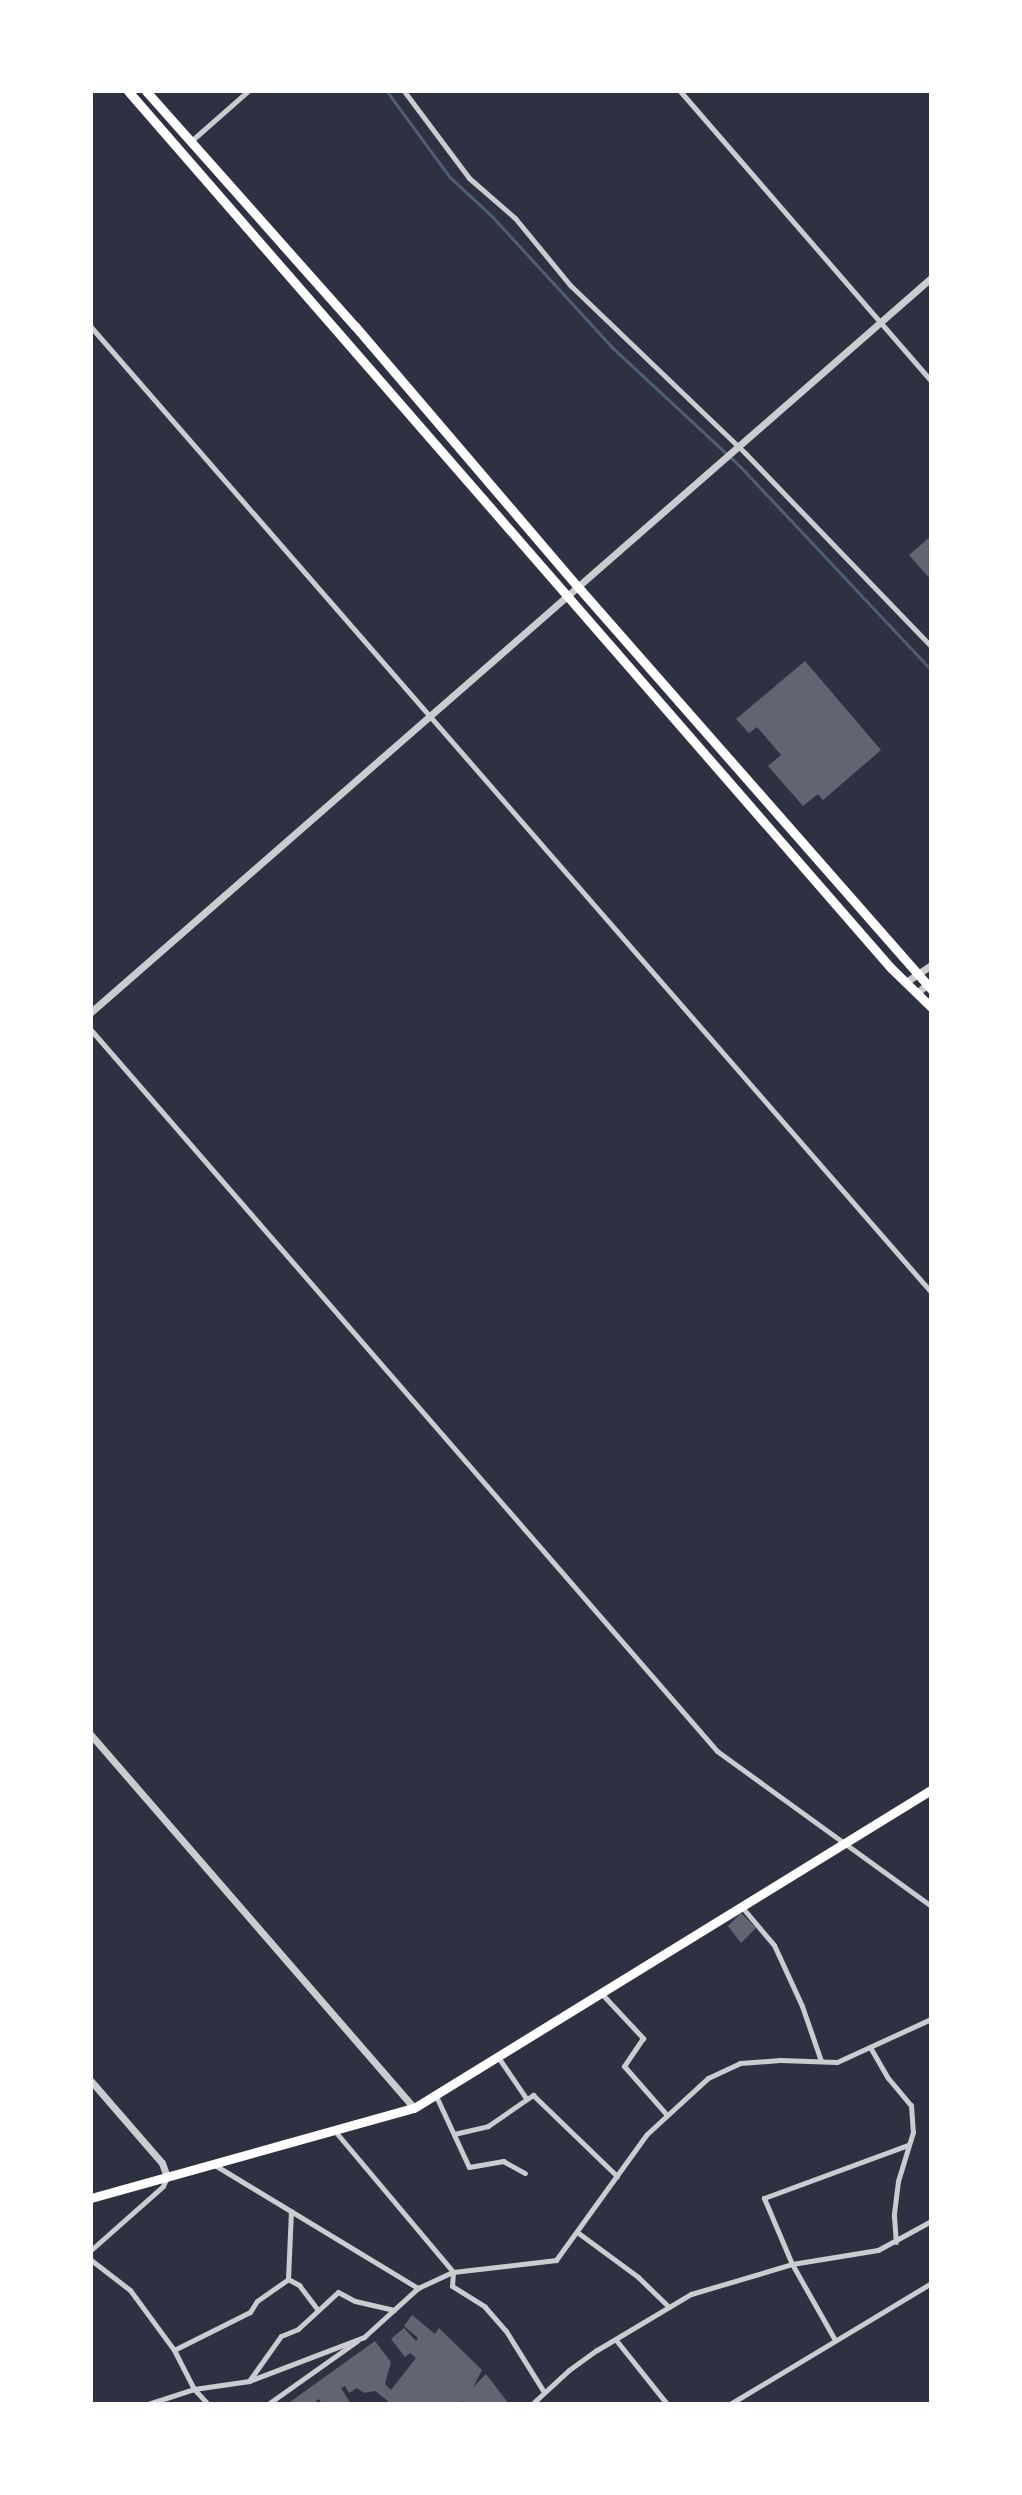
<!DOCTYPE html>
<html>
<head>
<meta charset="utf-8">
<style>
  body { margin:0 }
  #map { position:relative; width:1022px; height:2495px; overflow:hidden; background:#2d3142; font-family:"Archivo Narrow",sans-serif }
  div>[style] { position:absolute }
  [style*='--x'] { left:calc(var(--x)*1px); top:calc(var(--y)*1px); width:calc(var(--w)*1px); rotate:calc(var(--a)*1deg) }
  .stream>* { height:2.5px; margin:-1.25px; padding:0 1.25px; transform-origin:1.25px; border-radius:1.25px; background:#4f5d75 }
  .building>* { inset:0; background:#626471 }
  .minor>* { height:5px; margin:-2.5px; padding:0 2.5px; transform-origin:2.5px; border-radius:2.5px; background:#caccd0 }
  .tertiary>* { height:7px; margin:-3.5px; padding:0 3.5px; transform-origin:3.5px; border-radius:3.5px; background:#caccd0 }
  .primary>* { height:9px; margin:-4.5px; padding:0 4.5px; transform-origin:4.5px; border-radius:4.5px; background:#fff }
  span { translate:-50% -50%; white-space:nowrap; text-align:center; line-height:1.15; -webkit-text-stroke:5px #fff; paint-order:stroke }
  .frame { position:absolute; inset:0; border:93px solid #fff; pointer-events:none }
</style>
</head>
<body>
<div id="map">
  <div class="stream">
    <i style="--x:387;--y:91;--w:107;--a:53.8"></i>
    <i style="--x:450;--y:177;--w:59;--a:42.9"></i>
    <i style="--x:493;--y:217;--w:176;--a:47.5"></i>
    <i style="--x:612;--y:347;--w:176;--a:42.9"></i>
    <i style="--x:741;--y:467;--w:277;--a:46.8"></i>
  </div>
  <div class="building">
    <i style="clip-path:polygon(931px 536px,931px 580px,909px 555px)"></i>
    <i style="clip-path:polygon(805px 661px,881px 750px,823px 800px,818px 794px,803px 806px,768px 766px,781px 755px,757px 727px,749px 733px,736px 719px)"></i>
    <i style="clip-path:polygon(741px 1913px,756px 1928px,741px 1943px,728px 1926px)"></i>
    <i style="clip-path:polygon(412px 2315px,435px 2334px,439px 2328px,482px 2370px,473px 2387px,486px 2374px,509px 2404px,466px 2404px,463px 2401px,461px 2404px,385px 2404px,388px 2401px,375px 2391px,364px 2393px,357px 2388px,349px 2393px,345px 2386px,341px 2388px,351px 2404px,322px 2404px,319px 2399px,316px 2401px,318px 2404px,287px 2404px,375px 2341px,391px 2362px,385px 2384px,391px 2390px,416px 2358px,410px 2353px,405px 2357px,391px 2339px,404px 2328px,416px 2341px,418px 2338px,404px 2326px)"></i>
  </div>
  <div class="minor">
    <i style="--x:404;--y:91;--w:109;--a:53.2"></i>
    <i style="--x:469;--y:178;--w:61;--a:41"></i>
    <i style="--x:515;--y:218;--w:87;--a:50.6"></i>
    <i style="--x:570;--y:285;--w:243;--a:43.8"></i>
    <i style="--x:745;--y:453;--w:268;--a:46.1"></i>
    <i style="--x:680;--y:91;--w:384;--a:49.1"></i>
    <i style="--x:190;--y:142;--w:77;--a:-41.3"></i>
    <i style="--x:91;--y:327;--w:1279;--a:48.96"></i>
    <i style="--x:91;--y:1030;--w:955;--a:49.03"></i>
    <i style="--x:717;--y:1751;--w:264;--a:35.9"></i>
    <i style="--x:741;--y:1906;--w:51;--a:49.8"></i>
    <i style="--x:774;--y:1945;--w:67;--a:65.3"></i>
    <i style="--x:802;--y:2006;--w:58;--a:70.9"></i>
    <i style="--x:601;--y:1993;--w:62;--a:47"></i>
    <i style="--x:643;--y:2038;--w:34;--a:124"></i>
    <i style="--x:624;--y:2066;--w:65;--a:48.7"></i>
    <i style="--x:870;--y:2047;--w:36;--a:60"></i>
    <i style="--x:888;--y:2078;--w:35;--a:50"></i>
    <i style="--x:911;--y:2105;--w:27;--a:86"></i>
    <i style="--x:913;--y:2132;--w:51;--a:107"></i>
    <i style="--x:898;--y:2181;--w:35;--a:97"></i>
    <i style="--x:894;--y:2216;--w:26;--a:86"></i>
    <i style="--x:498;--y:2057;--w:50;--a:55.7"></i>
    <i style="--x:436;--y:2096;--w:78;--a:65.1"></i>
    <i style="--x:469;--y:2167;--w:35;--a:-10"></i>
    <i style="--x:503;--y:2161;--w:25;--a:29"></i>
    <i style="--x:334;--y:2130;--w:185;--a:50"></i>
    <i style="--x:453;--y:2272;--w:14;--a:94"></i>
    <i style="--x:452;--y:2286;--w:39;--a:32"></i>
    <i style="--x:485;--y:2307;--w:32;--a:49"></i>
    <i style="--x:506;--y:2331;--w:72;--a:58.1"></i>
    <i style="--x:454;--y:2134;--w:35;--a:-13"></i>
    <i style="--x:488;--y:2126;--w:55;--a:-34.6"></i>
    <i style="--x:533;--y:2095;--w:117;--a:44"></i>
    <i style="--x:213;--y:2164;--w:240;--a:31.2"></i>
    <i style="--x:577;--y:2232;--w:76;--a:36.4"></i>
    <i style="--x:638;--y:2277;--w:43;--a:44.1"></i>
    <i style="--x:91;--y:2250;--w:96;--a:-41.6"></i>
    <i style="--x:163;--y:2186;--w:10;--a:-66"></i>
    <i style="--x:91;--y:2260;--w:49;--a:37.6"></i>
    <i style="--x:130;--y:2290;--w:74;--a:53.7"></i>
    <i style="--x:174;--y:2350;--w:44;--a:62.9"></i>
    <i style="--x:194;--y:2389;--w:21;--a:47"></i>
    <i style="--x:288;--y:2279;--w:68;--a:-87.5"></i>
    <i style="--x:616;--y:2340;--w:82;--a:51.4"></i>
    <i style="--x:835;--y:2340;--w:87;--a:-119.5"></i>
    <i style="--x:792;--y:2264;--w:72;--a:-113"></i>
    <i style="--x:764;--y:2198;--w:153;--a:-20.2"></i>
    <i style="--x:174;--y:2350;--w:85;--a:-26.6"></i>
    <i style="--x:250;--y:2312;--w:13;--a:-58"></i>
    <i style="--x:257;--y:2301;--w:38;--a:-35"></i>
    <i style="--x:288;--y:2279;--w:13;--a:29"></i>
    <i style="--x:299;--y:2285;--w:31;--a:53"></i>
    <i style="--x:249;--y:2381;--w:55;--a:-54.6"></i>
    <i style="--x:281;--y:2336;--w:18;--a:-22"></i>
    <i style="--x:298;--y:2329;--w:54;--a:-42.8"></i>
    <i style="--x:338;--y:2292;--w:19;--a:28"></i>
    <i style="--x:355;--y:2301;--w:40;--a:13"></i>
    <i style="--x:148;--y:2404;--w:48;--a:-18.1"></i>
    <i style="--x:194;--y:2389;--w:56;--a:-8.3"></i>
    <i style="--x:249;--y:2381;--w:123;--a:-20.9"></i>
    <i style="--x:364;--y:2337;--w:73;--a:-42.2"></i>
    <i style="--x:418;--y:2288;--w:38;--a:-25"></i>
    <i style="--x:453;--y:2272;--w:104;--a:-6.6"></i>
    <i style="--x:556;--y:2260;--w:155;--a:-54.2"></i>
    <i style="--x:647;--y:2134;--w:83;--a:-42.6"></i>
    <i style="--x:708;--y:2078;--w:35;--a:-25"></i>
    <i style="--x:740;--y:2063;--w:40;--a:-4.3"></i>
    <i style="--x:780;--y:2060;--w:57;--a:2"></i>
    <i style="--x:837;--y:2062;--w:103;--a:-24.6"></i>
    <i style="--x:268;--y:2404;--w:109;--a:-35.3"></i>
    <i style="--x:532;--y:2404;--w:50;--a:-42.6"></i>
    <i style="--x:569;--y:2370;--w:34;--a:-36"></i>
    <i style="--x:597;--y:2350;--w:109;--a:-30.8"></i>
    <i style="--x:691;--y:2294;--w:105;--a:-16.5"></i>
    <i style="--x:792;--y:2264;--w:87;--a:-9.2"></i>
    <i style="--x:878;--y:2250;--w:60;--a:-28.7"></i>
    <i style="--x:730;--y:2404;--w:235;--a:-31"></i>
  </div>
  <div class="tertiary">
    <i style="--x:906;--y:982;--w:30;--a:-34"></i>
    <i style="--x:917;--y:993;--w:18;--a:-41"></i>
    <i style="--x:91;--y:1012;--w:1116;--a:-41.15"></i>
    <i style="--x:91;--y:1735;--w:493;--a:49.1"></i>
    <i style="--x:91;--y:2081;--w:108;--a:49.1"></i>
    <i style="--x:162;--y:2163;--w:15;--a:70"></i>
  </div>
  <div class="primary">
    <i style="--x:128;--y:91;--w:1162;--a:48.98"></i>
    <i style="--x:891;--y:968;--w:56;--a:44.3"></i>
    <i style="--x:146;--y:91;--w:314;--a:48.4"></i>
    <i style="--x:355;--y:326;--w:345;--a:49.5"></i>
    <i style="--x:579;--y:588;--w:534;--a:48.72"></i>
    <i style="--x:91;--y:2198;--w:335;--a:-15.6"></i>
    <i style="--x:414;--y:2108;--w:607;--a:-31.6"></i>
  </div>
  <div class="frame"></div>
</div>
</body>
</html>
